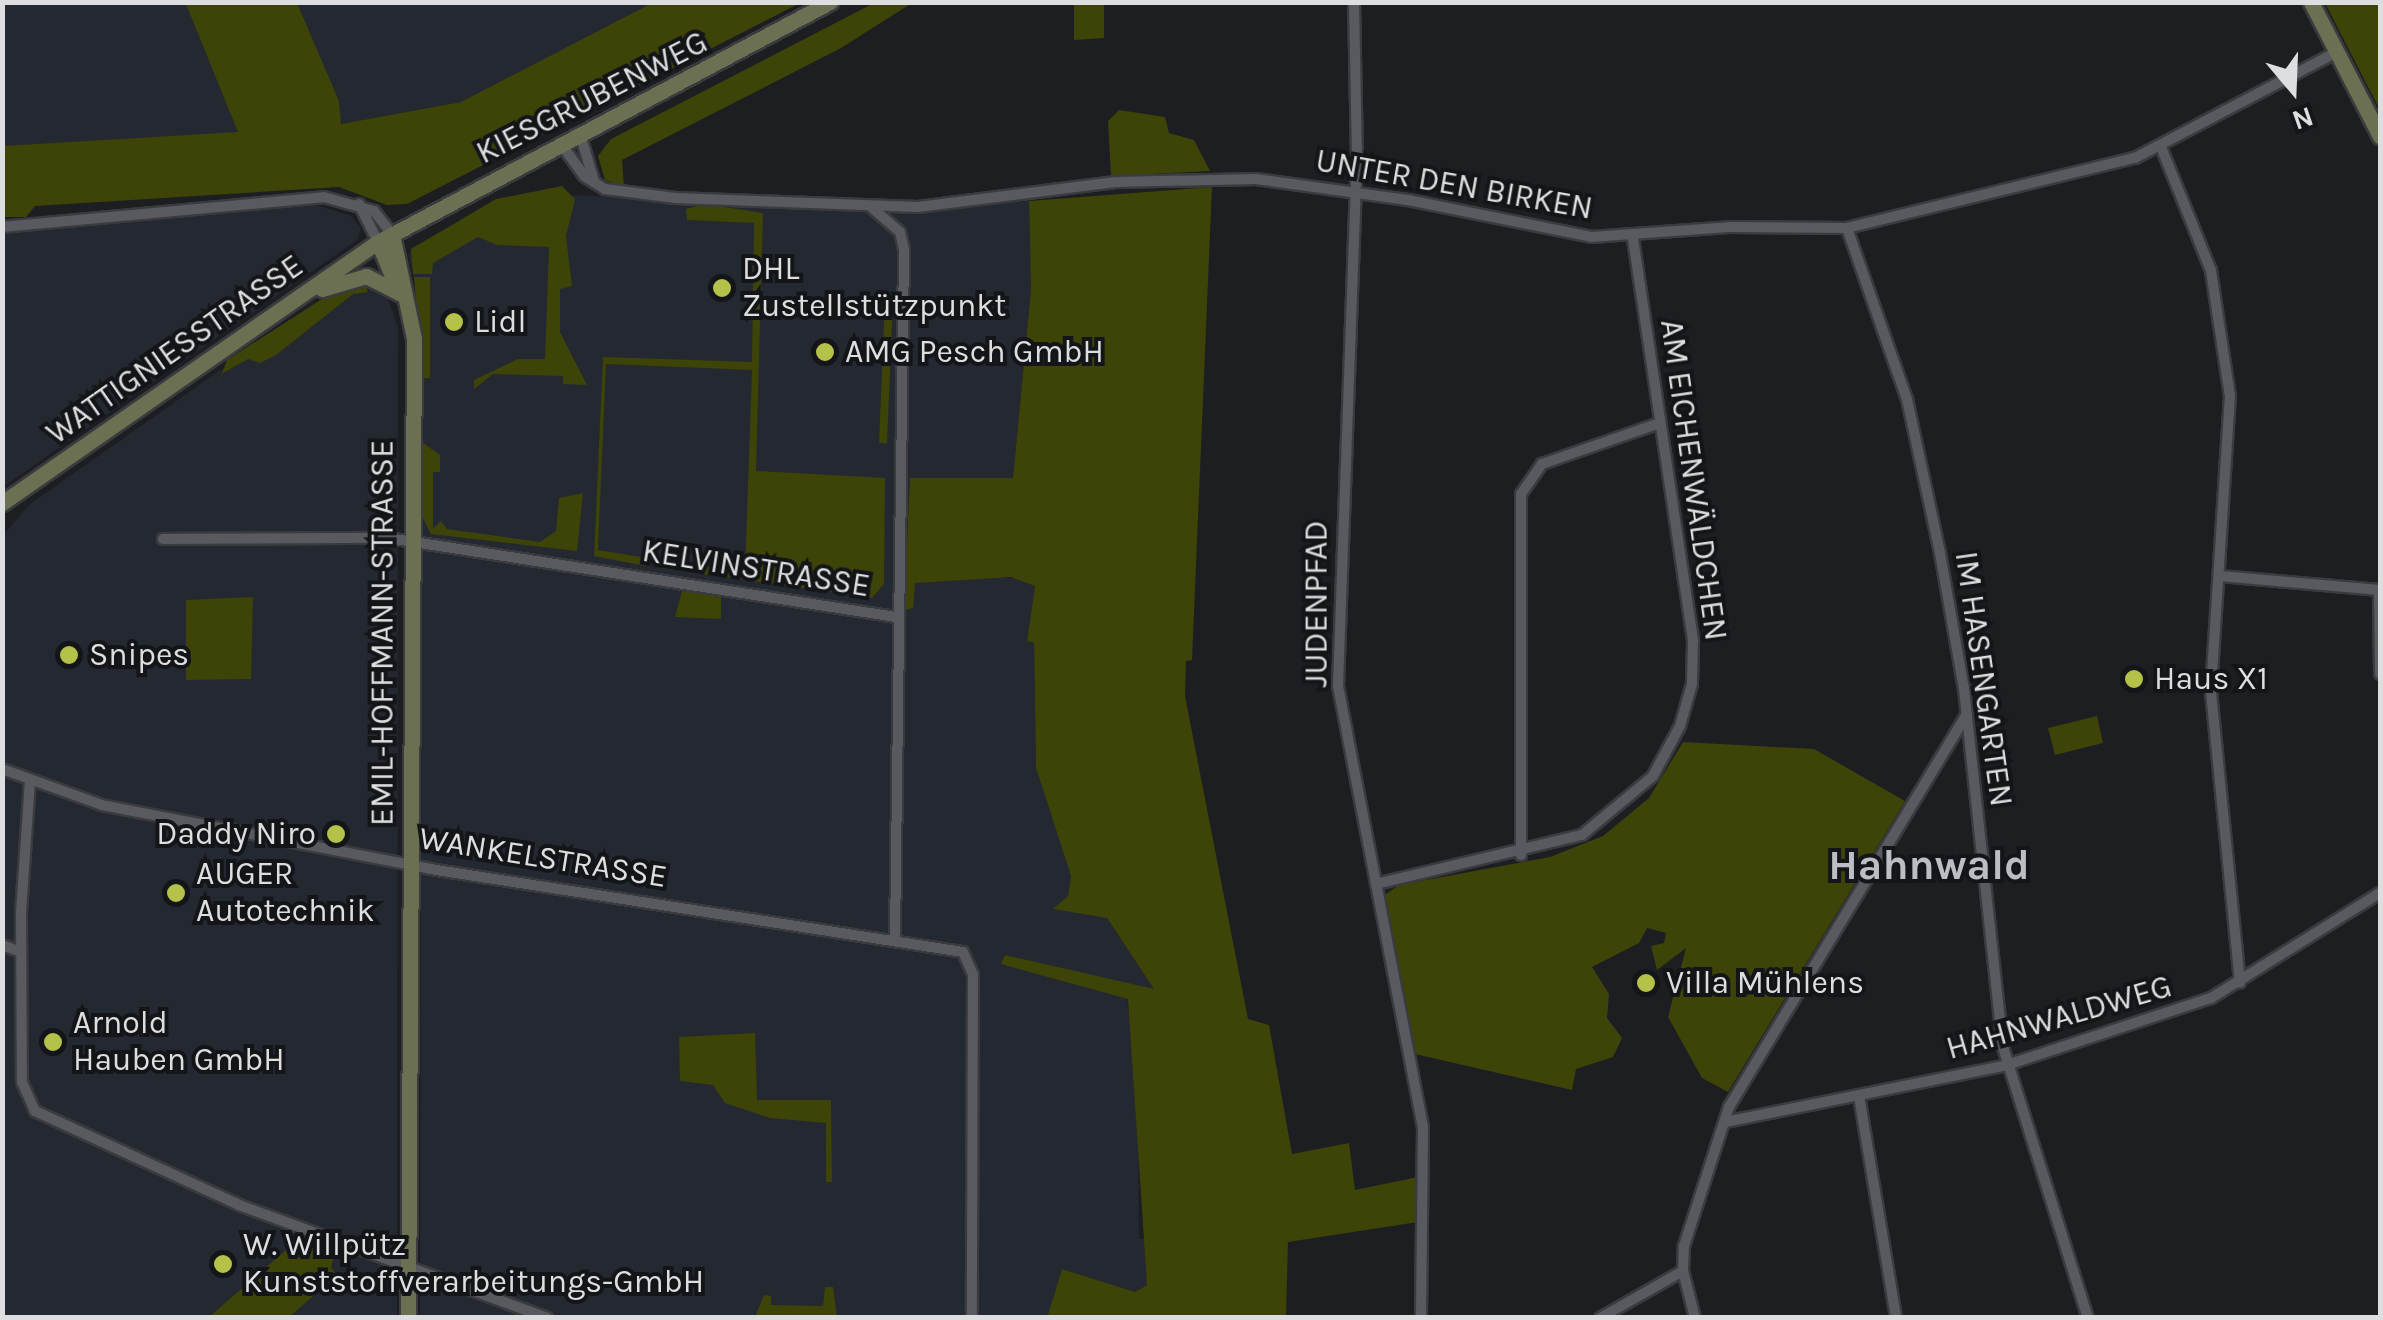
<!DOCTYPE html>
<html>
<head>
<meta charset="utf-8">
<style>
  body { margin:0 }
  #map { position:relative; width:2383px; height:1320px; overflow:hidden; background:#1c1e22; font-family:Karla,sans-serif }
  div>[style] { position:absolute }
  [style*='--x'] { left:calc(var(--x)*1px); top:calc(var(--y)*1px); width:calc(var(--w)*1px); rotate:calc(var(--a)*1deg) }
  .built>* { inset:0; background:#232831 }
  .green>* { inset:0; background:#3e4308 }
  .roads { filter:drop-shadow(2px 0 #3a3b3e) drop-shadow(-2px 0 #3a3b3e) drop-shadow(0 2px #3a3b3e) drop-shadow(0 -2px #3a3b3e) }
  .street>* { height:10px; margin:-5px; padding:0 5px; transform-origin:5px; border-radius:5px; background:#585a5f }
  .secondary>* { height:15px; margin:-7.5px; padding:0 7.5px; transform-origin:7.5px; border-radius:7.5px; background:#6b7053 }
  .dots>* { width:28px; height:28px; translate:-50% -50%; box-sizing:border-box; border:5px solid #131519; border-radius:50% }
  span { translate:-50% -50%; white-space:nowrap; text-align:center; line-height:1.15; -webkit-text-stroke:8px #131519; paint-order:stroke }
  .street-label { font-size:32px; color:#dcdee0 }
  .poi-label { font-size:32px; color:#dcdee0 }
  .left { translate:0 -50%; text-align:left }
  .right { translate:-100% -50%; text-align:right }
  .district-label { font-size:42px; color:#bbbec3; font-weight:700 }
  .frame { position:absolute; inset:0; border:5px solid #dcdee0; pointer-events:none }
  .north { position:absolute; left:2243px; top:40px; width:100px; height:100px; -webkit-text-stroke:8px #131519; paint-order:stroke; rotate:161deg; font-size:28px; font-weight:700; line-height:40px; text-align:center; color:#dcdee0 }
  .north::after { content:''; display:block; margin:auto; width:35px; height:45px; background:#dcdee0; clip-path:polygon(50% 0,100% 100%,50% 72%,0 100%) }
</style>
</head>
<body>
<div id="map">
  <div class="built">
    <i style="clip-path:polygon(3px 3px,687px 3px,461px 102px,341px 124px,48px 148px,3px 146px)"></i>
    <i style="clip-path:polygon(572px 195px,904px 211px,1029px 201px,1031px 289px,1013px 479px,909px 574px,1026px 578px,1035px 586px,1027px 641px,1034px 642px,1036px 768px,1071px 876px,1068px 896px,1107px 918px,1155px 990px,1125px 984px,1138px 1079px,1139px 1239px,1147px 1239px,1147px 1285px,1135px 1292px,1062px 1269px,1049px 1315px,1056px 1318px,420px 1317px,422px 379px,422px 316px,409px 256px,412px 247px)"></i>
    <i style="clip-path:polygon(317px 205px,351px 216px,361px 229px,357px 240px,3px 487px,3px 234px)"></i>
    <i style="clip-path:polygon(361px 285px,388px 299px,398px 327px,397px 1317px,3px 1317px,2px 536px,30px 504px,219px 371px)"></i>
  </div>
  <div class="green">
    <i style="clip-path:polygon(177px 3px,297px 3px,339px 101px,341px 124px,461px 102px,652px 3px,800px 3px,407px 204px,387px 205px,339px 187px,35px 206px,26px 217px,3px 217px,3px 146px,238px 132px,186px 4px)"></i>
    <i style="clip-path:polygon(874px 3px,912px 3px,841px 48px,622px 160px,624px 187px,605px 180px,598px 156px,611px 139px)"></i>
    <i style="clip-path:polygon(1074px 3px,1104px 3px,1104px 38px,1074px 40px)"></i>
    <i style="clip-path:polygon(2325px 3px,2380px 3px,2380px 110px,2346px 44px)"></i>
    <i style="clip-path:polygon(1119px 110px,1165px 117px,1169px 133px,1194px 140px,1210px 171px,1111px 176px,1108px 121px)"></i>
    <i style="clip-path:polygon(562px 186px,575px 199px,566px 236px,572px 286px,560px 289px,560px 332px,587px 385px,563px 384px,563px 376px,493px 374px,474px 389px,474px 380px,518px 359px,545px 359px,549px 247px,497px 245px,478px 237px,433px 263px,432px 274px,413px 274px,411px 249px,496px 199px)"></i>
    <i style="clip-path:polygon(1212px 187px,1192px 660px,1186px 661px,1185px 696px,1248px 1019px,1269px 1025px,1292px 1154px,1349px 1143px,1355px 1190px,1418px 1177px,1418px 1222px,1288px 1242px,1286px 1317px,1056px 1318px,1048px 1315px,1062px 1269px,1135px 1292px,1147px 1285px,1128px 999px,1001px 964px,1005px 955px,1154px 989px,1107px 918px,1053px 909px,1068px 896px,1071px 876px,1036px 768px,1034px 643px,1027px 641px,1035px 586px,1011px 577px,915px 583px,913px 608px,904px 610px,910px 478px,1013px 478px,1031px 289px,1029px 201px)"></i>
    <i style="clip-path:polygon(705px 204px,763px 213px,756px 471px,885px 478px,884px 584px,872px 598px,661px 568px,663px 561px,745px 572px,752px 370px,606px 364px,598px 550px,647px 558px,646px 566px,594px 556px,603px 357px,752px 362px,754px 223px,687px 220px,686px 209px)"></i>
    <i style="clip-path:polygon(414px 277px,430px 277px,430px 378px,422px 378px)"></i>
    <i style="clip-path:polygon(365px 284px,368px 292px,353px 294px,276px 355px,260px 363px,248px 359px,223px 373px,218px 384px,227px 360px,342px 286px)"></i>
    <i style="clip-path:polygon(885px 298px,893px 299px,887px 443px,879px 443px)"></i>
    <i style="clip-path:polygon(422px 442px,440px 455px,440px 472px,433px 472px,433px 529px,441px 521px,447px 529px,540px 542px,556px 531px,559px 498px,583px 493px,577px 551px,431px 534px,422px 516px)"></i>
    <i style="clip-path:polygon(682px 591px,721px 597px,721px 619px,675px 617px)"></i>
    <i style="clip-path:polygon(253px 597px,251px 679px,186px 680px,186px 600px)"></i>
    <i style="clip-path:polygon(2097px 716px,2103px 743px,2055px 755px,2048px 728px)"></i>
    <i style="clip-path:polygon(1683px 742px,1814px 749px,1905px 801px,1728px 1092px,1702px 1078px,1668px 1017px,1686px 948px,1657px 970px,1651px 946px,1664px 943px,1666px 933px,1647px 928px,1639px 943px,1592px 967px,1609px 994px,1607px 1018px,1622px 1038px,1613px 1057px,1576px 1069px,1572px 1090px,1415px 1054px,1383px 896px,1399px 885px,1550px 857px,1603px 836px,1649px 798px)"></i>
    <i style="clip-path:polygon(755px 1033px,757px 1100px,831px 1100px,832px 1182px,826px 1182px,826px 1123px,770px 1118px,725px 1103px,713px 1085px,680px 1081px,679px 1037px)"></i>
    <i style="clip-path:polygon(302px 1236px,335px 1251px,331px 1268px,338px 1275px,289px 1317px,209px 1317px)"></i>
    <i style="clip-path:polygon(825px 1287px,833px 1287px,837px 1317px,755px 1317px,764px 1295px,771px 1296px,771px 1305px,823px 1306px)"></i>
  </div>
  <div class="roads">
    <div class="street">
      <i style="--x:1354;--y:2;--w:153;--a:88.9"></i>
      <i style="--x:1357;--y:155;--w:531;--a:92.05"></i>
      <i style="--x:1338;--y:686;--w:449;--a:79.1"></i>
      <i style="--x:1423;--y:1127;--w:191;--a:90.6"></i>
      <i style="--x:580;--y:134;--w:49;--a:73.4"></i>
      <i style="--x:561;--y:144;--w:39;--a:54"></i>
      <i style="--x:584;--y:176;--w:25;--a:32"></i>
      <i style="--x:605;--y:189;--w:71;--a:7.3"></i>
      <i style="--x:675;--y:198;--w:243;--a:2.1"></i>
      <i style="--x:918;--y:207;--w:199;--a:-7.2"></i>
      <i style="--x:1115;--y:182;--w:141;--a:-1.2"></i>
      <i style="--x:1256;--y:179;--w:153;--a:7.9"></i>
      <i style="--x:1408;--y:200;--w:187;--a:11.4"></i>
      <i style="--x:1591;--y:237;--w:138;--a:-4.1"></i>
      <i style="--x:1729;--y:227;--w:118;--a:0.5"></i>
      <i style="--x:1847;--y:228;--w:296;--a:-13.7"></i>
      <i style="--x:2135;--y:158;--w:228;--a:-27.7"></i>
      <i style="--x:2161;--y:147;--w:134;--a:68"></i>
      <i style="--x:2211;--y:271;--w:126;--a:81.4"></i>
      <i style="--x:2230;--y:396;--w:297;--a:93.7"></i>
      <i style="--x:2211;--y:692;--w:292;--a:84.3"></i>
      <i style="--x:359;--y:204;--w:42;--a:63.4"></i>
      <i style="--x:870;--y:206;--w:40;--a:41"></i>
      <i style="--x:900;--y:232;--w:18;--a:77"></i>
      <i style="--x:904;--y:250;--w:686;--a:90.75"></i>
      <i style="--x:2;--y:227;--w:323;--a:-5.3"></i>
      <i style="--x:324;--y:197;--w:52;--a:15.6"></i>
      <i style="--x:374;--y:211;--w:29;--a:52"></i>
      <i style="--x:1847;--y:228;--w:181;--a:70.7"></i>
      <i style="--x:1907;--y:399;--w:157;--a:77.9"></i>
      <i style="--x:1940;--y:553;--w:138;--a:80"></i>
      <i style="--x:1964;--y:689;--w:360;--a:83.8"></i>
      <i style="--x:2003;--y:1047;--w:284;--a:72.6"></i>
      <i style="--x:163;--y:539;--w:225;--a:-0.3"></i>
      <i style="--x:388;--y:538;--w:514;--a:8.84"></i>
      <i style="--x:2219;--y:576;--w:162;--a:5"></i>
      <i style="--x:2379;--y:590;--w:84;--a:89.3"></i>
      <i style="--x:2;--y:769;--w:106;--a:19.8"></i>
      <i style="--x:102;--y:805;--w:334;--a:11"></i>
      <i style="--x:430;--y:869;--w:539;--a:8.85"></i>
      <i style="--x:963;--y:952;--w:24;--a:66"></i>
      <i style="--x:973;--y:974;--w:344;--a:90.2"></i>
      <i style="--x:30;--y:780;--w:133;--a:93.9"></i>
      <i style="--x:21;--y:913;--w:169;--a:89.7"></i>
      <i style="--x:22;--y:1082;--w:32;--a:66"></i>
      <i style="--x:35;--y:1111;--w:225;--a:24.7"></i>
      <i style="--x:239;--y:1205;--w:328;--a:20.1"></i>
      <i style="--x:1521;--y:855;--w:361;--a:-90"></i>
      <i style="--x:1521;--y:494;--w:37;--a:-55"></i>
      <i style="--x:1542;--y:464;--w:125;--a:-19.2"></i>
      <i style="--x:1376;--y:884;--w:212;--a:-13.4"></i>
      <i style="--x:1582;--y:835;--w:92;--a:-39.7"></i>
      <i style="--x:1653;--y:776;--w:57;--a:-61.6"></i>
      <i style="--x:1680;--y:726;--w:44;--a:-74.1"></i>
      <i style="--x:1692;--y:684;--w:44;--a:-88.7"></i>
      <i style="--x:1693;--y:640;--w:407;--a:-98.5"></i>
      <i style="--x:2;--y:945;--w:20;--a:20"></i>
      <i style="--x:1859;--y:1096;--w:225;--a:80.5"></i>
      <i style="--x:1725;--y:1122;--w:288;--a:-11.4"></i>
      <i style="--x:2007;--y:1065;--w:215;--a:-18.2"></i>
      <i style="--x:2211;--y:998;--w:199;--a:-31.9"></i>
      <i style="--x:1600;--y:1318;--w:95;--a:-29.5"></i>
      <i style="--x:1695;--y:1318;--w:49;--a:-104.3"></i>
      <i style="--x:1683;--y:1271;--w:25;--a:-88"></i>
      <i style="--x:1684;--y:1246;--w:146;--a:-72.1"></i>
      <i style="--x:1729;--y:1107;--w:459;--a:-58.8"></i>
    </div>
    <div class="secondary">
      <i style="--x:2311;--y:2;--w:151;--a:62.8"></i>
      <i style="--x:392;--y:234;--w:106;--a:78.1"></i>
      <i style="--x:414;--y:338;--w:980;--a:90.35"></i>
      <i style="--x:378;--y:242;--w:55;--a:67.6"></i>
      <i style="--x:322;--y:289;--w:46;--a:-16.5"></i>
      <i style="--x:366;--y:276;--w:37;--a:27"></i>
      <i style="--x:2;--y:503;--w:458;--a:-34.8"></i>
      <i style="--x:378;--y:242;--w:512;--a:-27.97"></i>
    </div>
  </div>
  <div class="dots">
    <i style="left:722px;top:288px;background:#b5c249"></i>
    <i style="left:454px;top:322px;background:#b5c249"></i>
    <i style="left:825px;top:352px;background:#b5c249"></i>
    <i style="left:69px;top:655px;background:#b5c249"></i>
    <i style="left:2134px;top:679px;background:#b5c249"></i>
    <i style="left:336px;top:834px;background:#b5c249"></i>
    <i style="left:176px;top:893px;background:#b5c249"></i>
    <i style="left:1646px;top:983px;background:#b5c249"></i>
    <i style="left:53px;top:1042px;background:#b5c249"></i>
    <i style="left:223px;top:1264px;background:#b5c249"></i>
  </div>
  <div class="street-label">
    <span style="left:592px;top:98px;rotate:-27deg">KIESGRUBENWEG</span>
    <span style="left:1454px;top:185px;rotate:10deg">UNTER DEN BIRKEN</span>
    <span style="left:175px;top:350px;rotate:-35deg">WATTIGNIESSTRASSE</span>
    <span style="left:1693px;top:480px;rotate:82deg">AM EICHENWÄLDCHEN</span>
    <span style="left:756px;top:569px;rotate:9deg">KELVINSTRASSE</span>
    <span style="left:1317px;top:604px;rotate:-90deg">JUDENPFAD</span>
    <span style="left:383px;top:633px;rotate:-90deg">EMIL-HOFFMANN-STRASSE</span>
    <span style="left:1983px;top:679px;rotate:82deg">IM HASENGARTEN</span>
    <span style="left:543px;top:858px;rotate:9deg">WANKELSTRASSE</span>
    <span style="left:2059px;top:1018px;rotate:-16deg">HAHNWALDWEG</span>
  </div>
  <div class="poi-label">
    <span class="left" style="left:742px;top:288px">DHL<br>Zustellstützpunkt</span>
    <span class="left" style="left:474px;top:322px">Lidl</span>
    <span class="left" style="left:845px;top:352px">AMG Pesch GmbH</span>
    <span class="left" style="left:89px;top:655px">Snipes</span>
    <span class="left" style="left:2154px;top:679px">Haus X1</span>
    <span class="right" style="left:316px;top:834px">Daddy Niro</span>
    <span class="left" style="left:196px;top:893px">AUGER<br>Autotechnik</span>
    <span class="left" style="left:1666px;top:983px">Villa Mühlens</span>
    <span class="left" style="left:73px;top:1042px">Arnold<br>Hauben GmbH</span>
    <span class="left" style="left:243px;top:1264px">W. Willpütz<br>Kunststoffverarbeitungs-GmbH</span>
  </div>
  <div class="district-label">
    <span style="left:1929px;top:865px">Hahnwald</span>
  </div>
  <div class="frame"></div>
  <div class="north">N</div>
</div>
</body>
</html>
